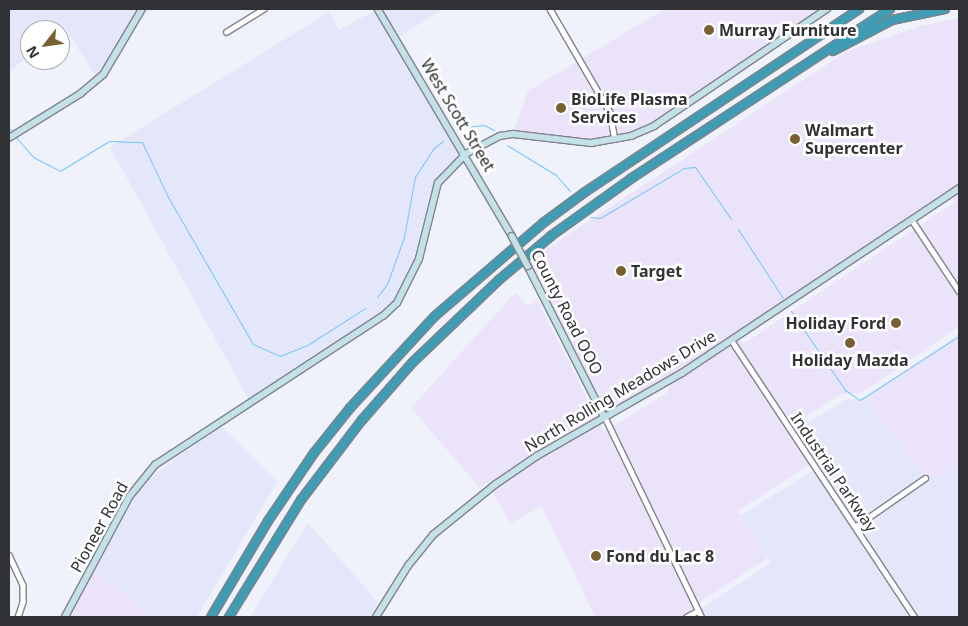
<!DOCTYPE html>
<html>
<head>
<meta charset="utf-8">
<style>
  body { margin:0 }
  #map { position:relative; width:968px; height:626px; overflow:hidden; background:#eff1fb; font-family:"Noto Sans",sans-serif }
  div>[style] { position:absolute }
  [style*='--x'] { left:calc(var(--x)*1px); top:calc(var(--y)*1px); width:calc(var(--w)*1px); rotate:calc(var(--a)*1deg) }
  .commercial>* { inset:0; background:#eae3f9 }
  .built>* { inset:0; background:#e4e7f9 }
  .stream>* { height:1px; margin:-0.5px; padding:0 0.5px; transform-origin:0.5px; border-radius:0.5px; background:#71c8f9 }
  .roads { filter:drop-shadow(1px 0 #81838c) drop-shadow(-1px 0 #81838c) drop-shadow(0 1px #81838c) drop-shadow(0 -1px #81838c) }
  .minor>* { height:4.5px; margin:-2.25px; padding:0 2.25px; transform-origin:2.25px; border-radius:2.25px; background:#fff }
  .tertiary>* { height:5px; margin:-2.5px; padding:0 2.5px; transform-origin:2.5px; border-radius:2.5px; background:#fff }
  .secondary>* { height:5.5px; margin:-2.75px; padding:0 2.75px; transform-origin:2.75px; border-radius:2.75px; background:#c5e1e8 }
  .motorway>* { height:8px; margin:-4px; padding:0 4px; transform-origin:4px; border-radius:4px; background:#3f9cb2 }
  .bridges { filter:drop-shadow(1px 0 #81838c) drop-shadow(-1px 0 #81838c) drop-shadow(0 1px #81838c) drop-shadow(0 -1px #81838c) }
  .secondary-bridge>* { height:5.5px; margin:-2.75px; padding:0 2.75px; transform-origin:2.75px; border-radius:2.75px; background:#c5e1e8 }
  .dots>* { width:14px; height:14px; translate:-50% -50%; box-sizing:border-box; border:2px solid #fff; border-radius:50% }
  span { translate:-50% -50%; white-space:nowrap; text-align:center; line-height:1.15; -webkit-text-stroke:5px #fff; paint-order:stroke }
  .poi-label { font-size:16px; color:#313236; font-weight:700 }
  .left { translate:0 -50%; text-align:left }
  .right { translate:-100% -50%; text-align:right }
  .street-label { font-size:16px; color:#313236 }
  .frame { position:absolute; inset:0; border:10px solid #313236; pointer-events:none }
  .north { position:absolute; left:20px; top:20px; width:50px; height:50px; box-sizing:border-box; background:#fff; border:1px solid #adadaf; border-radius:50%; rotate:240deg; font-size:14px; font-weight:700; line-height:20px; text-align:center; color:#313236 }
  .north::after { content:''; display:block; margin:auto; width:18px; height:22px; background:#796031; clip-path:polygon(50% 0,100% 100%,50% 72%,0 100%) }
</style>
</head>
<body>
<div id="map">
  <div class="commercial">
    <i style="clip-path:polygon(665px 9px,827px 9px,647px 129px,599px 142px,513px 134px,528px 91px)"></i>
    <i style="clip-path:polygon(evenodd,959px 18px,959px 326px,862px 393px,841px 394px,790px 427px,813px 463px,737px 511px,767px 558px,694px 606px,688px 617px,595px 617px,542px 506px,511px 523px,487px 482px,480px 488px,411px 408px,515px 293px,528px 306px,537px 300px,604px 432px,667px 393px,677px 371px,607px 412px,530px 260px,846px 52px,920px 26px,959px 18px,949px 189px,955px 202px,745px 343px,730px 337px,949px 189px)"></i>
    <i style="clip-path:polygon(959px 334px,959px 466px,946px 474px,925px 478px,865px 398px)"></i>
    <i style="clip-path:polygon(88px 565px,94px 569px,152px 617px,59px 617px)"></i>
  </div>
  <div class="built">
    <i style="clip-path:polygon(9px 9px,142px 9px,98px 80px,65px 28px,60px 32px,30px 30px,30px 55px,9px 72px)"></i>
    <i style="clip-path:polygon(378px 9px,443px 9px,399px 37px,403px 50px,466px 154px,438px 183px,419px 259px,397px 303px,250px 402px,110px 147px,329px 12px,339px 30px)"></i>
    <i style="clip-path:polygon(865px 398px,925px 478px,946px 474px,959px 466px,959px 617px,701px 617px,698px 611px,771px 563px,740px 516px,817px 468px,793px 432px,845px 400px)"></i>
    <i style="clip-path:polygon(221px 426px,277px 482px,197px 617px,152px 617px,94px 569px,144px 482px)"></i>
    <i style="clip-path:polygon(308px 523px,378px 602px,370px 617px,250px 617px)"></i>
  </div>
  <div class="stream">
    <i style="--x:466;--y:127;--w:18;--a:-6"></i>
    <i style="--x:484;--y:125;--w:11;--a:27"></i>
    <i style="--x:9;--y:128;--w:6;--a:45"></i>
    <i style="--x:15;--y:136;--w:28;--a:49"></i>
    <i style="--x:33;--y:157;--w:30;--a:27"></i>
    <i style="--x:60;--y:171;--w:57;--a:-31.5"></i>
    <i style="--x:109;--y:141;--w:33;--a:2"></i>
    <i style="--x:142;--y:142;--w:61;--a:64.7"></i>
    <i style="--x:168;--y:197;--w:170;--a:60"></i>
    <i style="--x:253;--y:344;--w:30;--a:24"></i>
    <i style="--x:280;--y:356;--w:31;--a:-22"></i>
    <i style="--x:309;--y:344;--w:67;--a:-32.7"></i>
    <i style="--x:507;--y:145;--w:57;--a:31.5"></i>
    <i style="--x:556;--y:175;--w:21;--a:49"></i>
    <i style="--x:590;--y:217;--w:10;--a:6"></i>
    <i style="--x:600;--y:218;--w:98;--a:-30.8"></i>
    <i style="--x:684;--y:168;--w:11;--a:-5"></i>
    <i style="--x:695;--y:167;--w:63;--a:55.3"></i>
    <i style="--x:738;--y:229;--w:82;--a:56.9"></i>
    <i style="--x:377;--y:297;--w:16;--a:-52"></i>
    <i style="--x:387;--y:284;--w:50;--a:-70.1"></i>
    <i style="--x:404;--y:237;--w:61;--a:-79.6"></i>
    <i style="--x:415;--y:177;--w:33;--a:-57"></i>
    <i style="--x:433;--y:149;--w:13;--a:-39"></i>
    <i style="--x:791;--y:311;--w:96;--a:55.6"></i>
    <i style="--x:845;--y:390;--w:18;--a:34"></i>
    <i style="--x:860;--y:400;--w:118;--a:-32.9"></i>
  </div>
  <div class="roads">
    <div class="minor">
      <i style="--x:550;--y:9;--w:119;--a:59.8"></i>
      <i style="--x:610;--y:112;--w:27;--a:80"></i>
      <i style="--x:226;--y:32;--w:44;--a:-31.9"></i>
      <i style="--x:912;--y:220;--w:85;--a:56.5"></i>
      <i style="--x:732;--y:341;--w:331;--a:56.5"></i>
      <i style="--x:856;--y:526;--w:84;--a:-34.8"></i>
      <i style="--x:9;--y:555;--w:33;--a:65"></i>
      <i style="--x:23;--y:585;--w:17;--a:90"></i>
      <i style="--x:23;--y:602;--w:16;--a:108"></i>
      <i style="--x:686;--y:617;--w:13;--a:-27"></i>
    </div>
    <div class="tertiary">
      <i style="--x:605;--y:418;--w:221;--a:64.2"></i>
    </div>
    <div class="secondary">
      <i style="--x:378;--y:9;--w:264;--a:59.4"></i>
      <i style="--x:9;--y:138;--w:84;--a:-31.8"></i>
      <i style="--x:80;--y:94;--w:30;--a:-40"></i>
      <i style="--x:103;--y:75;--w:77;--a:-59.4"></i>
      <i style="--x:528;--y:266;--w:170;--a:63.1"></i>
      <i style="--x:65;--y:617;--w:137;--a:-61.8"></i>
      <i style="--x:130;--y:496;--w:40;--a:-51"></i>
      <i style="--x:155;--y:465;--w:272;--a:-33.2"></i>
      <i style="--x:383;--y:316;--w:19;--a:-43"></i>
      <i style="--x:397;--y:303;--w:49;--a:-63.4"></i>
      <i style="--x:419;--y:259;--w:78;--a:-76"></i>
      <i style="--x:438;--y:183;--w:40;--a:-46"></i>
      <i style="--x:466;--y:154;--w:38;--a:-28"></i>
      <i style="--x:500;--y:136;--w:13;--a:-9"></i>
      <i style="--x:513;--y:134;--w:79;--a:6.6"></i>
      <i style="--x:591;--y:143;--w:41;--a:-9.9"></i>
      <i style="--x:631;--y:136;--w:25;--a:-23"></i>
      <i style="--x:654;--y:126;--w:209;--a:-34.1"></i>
      <i style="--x:376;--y:617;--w:60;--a:-57.9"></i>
      <i style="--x:408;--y:566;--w:40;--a:-51"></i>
      <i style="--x:433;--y:535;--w:81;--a:-39"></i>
      <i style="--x:496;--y:484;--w:50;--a:-34.3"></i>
      <i style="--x:537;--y:456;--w:167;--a:-29.8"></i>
      <i style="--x:682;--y:373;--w:333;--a:-33.7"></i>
    </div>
    <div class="motorway">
      <i style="--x:833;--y:51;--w:67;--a:-27.7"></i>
      <i style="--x:892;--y:20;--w:54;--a:-11.7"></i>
      <i style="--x:211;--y:617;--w:112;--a:-59.3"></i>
      <i style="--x:268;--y:521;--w:82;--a:-55.9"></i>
      <i style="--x:314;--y:453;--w:58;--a:-51.3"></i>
      <i style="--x:350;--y:408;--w:125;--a:-47.3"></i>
      <i style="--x:435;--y:316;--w:143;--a:-40.7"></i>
      <i style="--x:543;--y:223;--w:52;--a:-36.4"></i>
      <i style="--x:585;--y:192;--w:329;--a:-33.7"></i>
      <i style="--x:229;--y:617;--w:137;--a:-58.4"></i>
      <i style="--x:301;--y:500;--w:101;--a:-52.7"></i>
      <i style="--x:362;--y:420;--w:77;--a:-48.7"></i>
      <i style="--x:413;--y:362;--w:120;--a:-43.7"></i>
      <i style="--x:500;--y:279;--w:67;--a:-40.1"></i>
      <i style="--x:551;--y:236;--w:100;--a:-35.6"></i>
      <i style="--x:632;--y:178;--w:308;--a:-33.2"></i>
    </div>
  </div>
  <div class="bridges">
    <div class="secondary-bridge">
      <i style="--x:512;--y:236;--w:34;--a:62"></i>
    </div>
  </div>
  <div class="dots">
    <i style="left:709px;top:30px;background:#796031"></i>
    <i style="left:561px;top:108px;background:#796031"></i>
    <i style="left:795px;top:139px;background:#796031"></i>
    <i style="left:621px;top:271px;background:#796031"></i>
    <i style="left:896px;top:323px;background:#796031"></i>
    <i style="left:850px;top:343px;background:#796031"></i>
    <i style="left:596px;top:556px;background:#796031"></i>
  </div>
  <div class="poi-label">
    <span class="left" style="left:719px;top:30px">Murray Furniture</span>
    <span class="left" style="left:571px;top:108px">BioLife Plasma<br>Services</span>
    <span class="left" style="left:805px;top:139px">Walmart<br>Supercenter</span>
    <span class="left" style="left:631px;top:271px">Target</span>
    <span class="right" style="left:886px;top:323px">Holiday Ford</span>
    <span style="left:850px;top:360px">Holiday Mazda</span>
    <span class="left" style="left:606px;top:556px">Fond du Lac 8</span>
  </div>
  <div class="street-label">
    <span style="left:458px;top:115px;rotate:59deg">West Scott Street</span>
    <span style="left:567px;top:312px;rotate:63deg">County Road OOO</span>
    <span style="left:620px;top:391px;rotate:-31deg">North Rolling Meadows Drive</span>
    <span style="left:834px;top:472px;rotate:56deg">Industrial Parkway</span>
    <span style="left:99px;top:527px;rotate:-61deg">Pioneer Road</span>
  </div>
  <div class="frame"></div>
  <div class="north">N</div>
</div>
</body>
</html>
